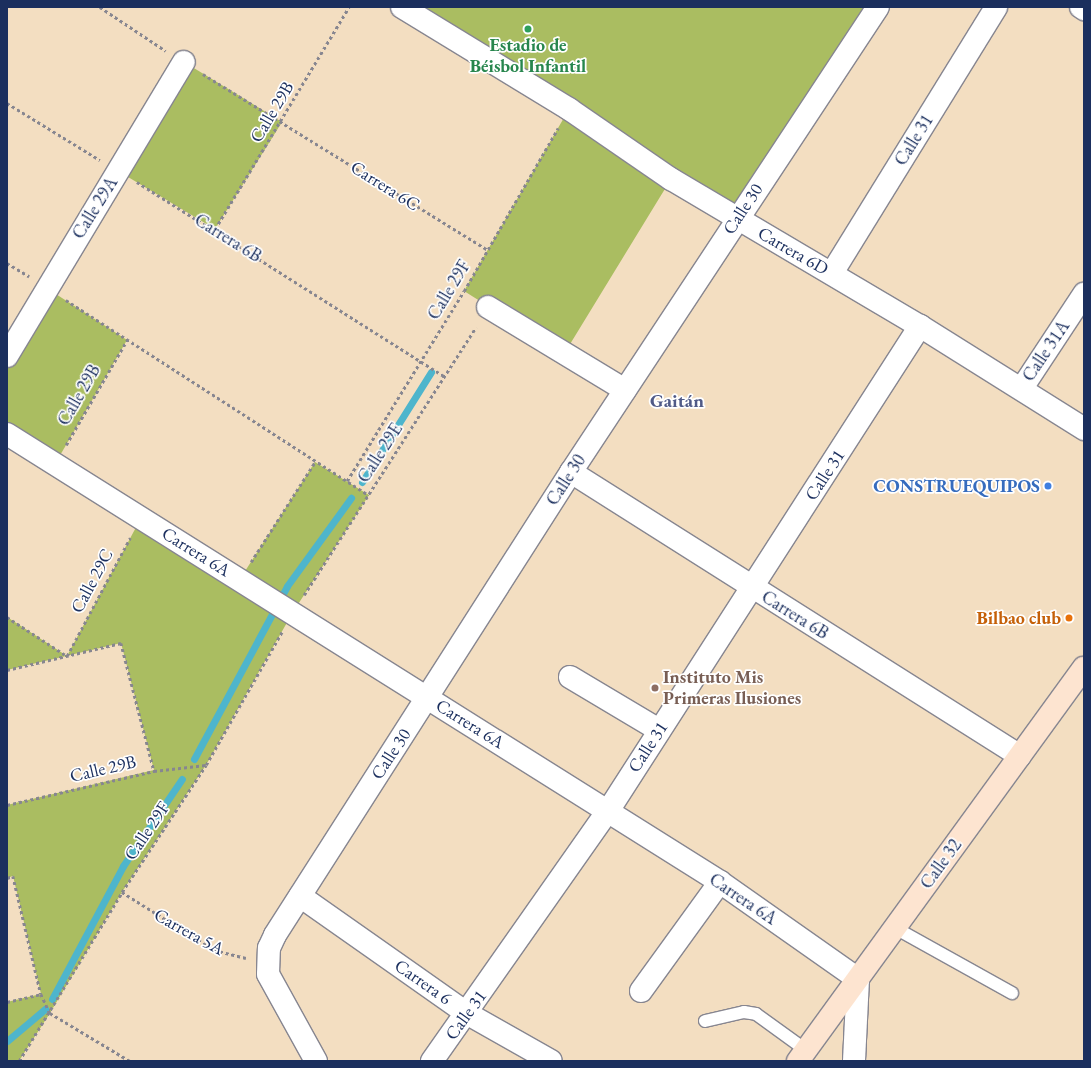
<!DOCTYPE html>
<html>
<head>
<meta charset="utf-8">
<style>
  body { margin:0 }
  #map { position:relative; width:1091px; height:1068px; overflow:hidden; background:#f3dec1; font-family:"EB Garamond",serif }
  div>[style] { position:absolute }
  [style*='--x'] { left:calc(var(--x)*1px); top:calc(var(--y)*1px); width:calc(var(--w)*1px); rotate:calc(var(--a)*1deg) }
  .green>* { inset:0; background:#aabd61 }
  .stream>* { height:7px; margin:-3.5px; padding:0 3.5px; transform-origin:3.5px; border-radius:3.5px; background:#4eb5cc }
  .path>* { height:2.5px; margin-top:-1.25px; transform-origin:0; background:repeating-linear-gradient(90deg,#878690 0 3px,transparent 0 6px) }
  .roads { filter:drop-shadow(1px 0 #878690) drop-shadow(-1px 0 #878690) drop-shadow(0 1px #878690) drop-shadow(0 -1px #878690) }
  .service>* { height:12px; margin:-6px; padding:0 6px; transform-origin:6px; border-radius:6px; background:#fff }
  .minor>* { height:22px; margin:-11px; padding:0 11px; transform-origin:11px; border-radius:11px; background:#fff }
  .secondary>* { height:22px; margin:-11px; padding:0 11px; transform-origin:11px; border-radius:11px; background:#fde4d0 }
  .dots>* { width:11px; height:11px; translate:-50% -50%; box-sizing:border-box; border:2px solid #fff; border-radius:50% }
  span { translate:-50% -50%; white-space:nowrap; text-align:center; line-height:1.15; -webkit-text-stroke:3.5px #fff; paint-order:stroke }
  .leisure-label { font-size:18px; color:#27864d; font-weight:700 }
  .street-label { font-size:18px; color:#1b2f5e }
  .shop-label { font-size:18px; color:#366cbe; font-weight:700 }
  .right { translate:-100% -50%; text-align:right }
  .food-label { font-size:18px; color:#c56008; font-weight:700 }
  .education-label { font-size:18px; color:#785e54; font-weight:700 }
  .left { translate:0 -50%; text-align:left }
  .neighbourhood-label { font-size:19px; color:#505a87; font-weight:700 }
  .frame { position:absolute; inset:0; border:8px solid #1b2f5e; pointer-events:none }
</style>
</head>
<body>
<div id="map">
  <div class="green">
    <i style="clip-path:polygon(402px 7px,878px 7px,737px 218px,671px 179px,564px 354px,464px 291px,569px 109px)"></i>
    <i style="clip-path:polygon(184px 62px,282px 122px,215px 229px,118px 171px)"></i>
    <i style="clip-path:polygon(45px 287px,127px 340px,55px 464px,7px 434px,7px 356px)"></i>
    <i style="clip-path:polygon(315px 462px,369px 495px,293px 612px,206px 765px,122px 892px,50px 1013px,19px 1061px,7px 1061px,7px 1002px,41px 994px,13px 876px,7px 878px,7px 805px,154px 770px,121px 643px,7px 670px,7px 617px,67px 656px,141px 518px,240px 579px)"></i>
  </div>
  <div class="stream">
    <i style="--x:362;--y:482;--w:130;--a:-57.9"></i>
    <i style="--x:194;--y:759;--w:196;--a:-61.7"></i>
    <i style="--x:287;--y:586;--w:109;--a:-54"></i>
    <i style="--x:52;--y:999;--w:151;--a:-61.9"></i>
    <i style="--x:123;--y:866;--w:105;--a:-55.9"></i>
    <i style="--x:7;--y:1041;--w:50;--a:-40.1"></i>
  </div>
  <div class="path">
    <i style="--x:100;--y:7;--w:79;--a:33.7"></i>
    <i style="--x:203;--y:74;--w:335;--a:31.7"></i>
    <i style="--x:7;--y:103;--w:109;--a:31.5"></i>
    <i style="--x:137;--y:182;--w:365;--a:32.3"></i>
    <i style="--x:215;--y:229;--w:259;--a:-58.9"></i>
    <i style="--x:7;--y:263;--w:26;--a:31"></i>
    <i style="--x:66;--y:300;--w:360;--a:32.8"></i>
    <i style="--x:66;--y:445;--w:121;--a:-59.8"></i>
    <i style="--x:347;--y:481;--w:223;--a:-58.4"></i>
    <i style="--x:464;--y:291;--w:188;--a:-60"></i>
    <i style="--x:251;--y:562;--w:119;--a:-57.4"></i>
    <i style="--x:304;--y:595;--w:318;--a:-57.3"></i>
    <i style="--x:7;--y:617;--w:72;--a:33"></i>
    <i style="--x:67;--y:656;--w:134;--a:-61.9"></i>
    <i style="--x:7;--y:670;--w:117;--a:-13.3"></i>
    <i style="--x:121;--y:643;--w:132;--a:75.5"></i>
    <i style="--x:7;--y:805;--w:151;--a:-13"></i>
    <i style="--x:154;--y:771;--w:52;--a:-6.6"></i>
    <i style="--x:7;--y:878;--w:6;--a:-18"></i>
    <i style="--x:13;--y:876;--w:121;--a:76.7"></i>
    <i style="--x:41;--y:994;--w:21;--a:65"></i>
    <i style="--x:50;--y:1013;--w:93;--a:31"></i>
    <i style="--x:122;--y:892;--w:109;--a:32.2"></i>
    <i style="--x:214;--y:950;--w:33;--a:14"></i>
    <i style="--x:7;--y:1002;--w:35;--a:-13"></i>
    <i style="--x:19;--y:1061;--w:198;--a:-58.6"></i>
    <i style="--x:122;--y:892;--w:152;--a:-56.5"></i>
    <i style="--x:206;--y:765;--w:153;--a:-60.3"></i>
  </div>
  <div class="roads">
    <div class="service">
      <i style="--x:895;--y:928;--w:134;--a:29.1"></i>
      <i style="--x:705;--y:1021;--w:40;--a:-13"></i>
      <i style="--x:744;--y:1012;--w:12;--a:9"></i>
      <i style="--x:756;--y:1014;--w:62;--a:35.8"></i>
    </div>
    <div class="minor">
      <i style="--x:402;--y:7;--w:196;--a:31.4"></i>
      <i style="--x:569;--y:109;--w:124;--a:34.5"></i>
      <i style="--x:671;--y:179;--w:289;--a:30.6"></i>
      <i style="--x:920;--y:326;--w:194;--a:32.1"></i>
      <i style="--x:1081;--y:7;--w:4;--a:34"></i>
      <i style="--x:832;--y:273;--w:312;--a:-58.3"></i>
      <i style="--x:488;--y:307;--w:160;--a:31.2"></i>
      <i style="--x:7;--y:356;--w:343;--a:-59"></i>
      <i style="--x:1022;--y:388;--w:113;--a:-56.6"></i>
      <i style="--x:7;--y:434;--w:842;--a:32.14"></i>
      <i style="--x:720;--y:882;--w:169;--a:35.1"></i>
      <i style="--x:858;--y:979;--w:82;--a:92.8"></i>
      <i style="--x:571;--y:472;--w:531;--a:32.31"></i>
      <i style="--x:570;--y:677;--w:104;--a:30.8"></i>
      <i style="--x:300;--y:896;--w:205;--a:35.1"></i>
      <i style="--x:468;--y:1014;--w:95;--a:29.5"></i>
      <i style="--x:641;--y:991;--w:135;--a:-54.1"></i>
      <i style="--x:316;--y:1061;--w:99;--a:-118.9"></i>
      <i style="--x:268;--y:974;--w:26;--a:-88"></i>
      <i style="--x:269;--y:948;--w:14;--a:-65"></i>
      <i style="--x:275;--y:935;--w:550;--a:-57.41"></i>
      <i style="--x:571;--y:472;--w:557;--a:-56.57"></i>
      <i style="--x:432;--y:1061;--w:306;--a:-54.9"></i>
      <i style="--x:608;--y:811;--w:577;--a:-57.25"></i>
    </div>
    <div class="secondary">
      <i style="--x:798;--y:1061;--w:486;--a:-54"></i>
    </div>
  </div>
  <div class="dots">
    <i style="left:528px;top:29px;background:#2e9e5b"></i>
    <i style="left:1048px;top:486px;background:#3f7fe0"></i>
    <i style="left:1069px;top:618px;background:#e8710a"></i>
    <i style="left:655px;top:688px;background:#8d6e63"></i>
  </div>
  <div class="leisure-label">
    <span style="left:528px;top:56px">Estadio de<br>Béisbol Infantil</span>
  </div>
  <div class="street-label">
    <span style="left:272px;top:112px;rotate:-59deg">Calle 29B</span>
    <span style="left:914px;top:140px;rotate:-58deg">Calle 31</span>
    <span style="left:385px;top:186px;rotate:32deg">Carrera 6C</span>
    <span style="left:95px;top:208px;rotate:-58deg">Calle 29A</span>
    <span style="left:743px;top:209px;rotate:-57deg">Calle 30</span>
    <span style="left:228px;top:238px;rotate:32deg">Carrera 6B</span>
    <span style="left:793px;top:251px;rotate:30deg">Carrera 6D</span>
    <span style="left:449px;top:290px;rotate:-59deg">Calle 29F</span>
    <span style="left:1046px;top:351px;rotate:-56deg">Calle 31A</span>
    <span style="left:79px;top:395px;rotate:-60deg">Calle 29B</span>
    <span style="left:380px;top:453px;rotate:-57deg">Calle 29E</span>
    <span style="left:825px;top:475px;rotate:-57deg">Calle 31</span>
    <span style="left:566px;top:480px;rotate:-57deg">Calle 30</span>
    <span style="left:196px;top:552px;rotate:32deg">Carrera 6A</span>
    <span style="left:92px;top:581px;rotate:-62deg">Calle 29C</span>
    <span style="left:795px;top:615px;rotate:32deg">Carrera 6B</span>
    <span style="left:470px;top:724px;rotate:32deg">Carrera 6A</span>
    <span style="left:648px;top:747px;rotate:-57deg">Calle 31</span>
    <span style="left:391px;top:754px;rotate:-57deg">Calle 30</span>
    <span style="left:103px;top:769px;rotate:-13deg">Calle 29B</span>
    <span style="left:147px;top:831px;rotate:-56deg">Calle 29F</span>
    <span style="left:941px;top:864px;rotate:-54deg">Calle 32</span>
    <span style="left:743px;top:899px;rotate:34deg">Carrera 6A</span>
    <span style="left:189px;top:932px;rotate:29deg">Carrera 5A</span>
    <span style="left:423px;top:982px;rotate:35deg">Carrera 6</span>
    <span style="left:466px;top:1015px;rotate:-54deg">Calle 31</span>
  </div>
  <div class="shop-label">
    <span class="right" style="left:1040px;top:486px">CONSTRUEQUIPOS</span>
  </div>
  <div class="food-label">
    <span class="right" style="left:1061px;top:618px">Bilbao club</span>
  </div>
  <div class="education-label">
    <span class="left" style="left:663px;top:688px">Instituto Mis<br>Primeras Ilusiones</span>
  </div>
  <div class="neighbourhood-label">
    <span style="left:677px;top:401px">Gaitán</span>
  </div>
  <div class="frame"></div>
</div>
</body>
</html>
